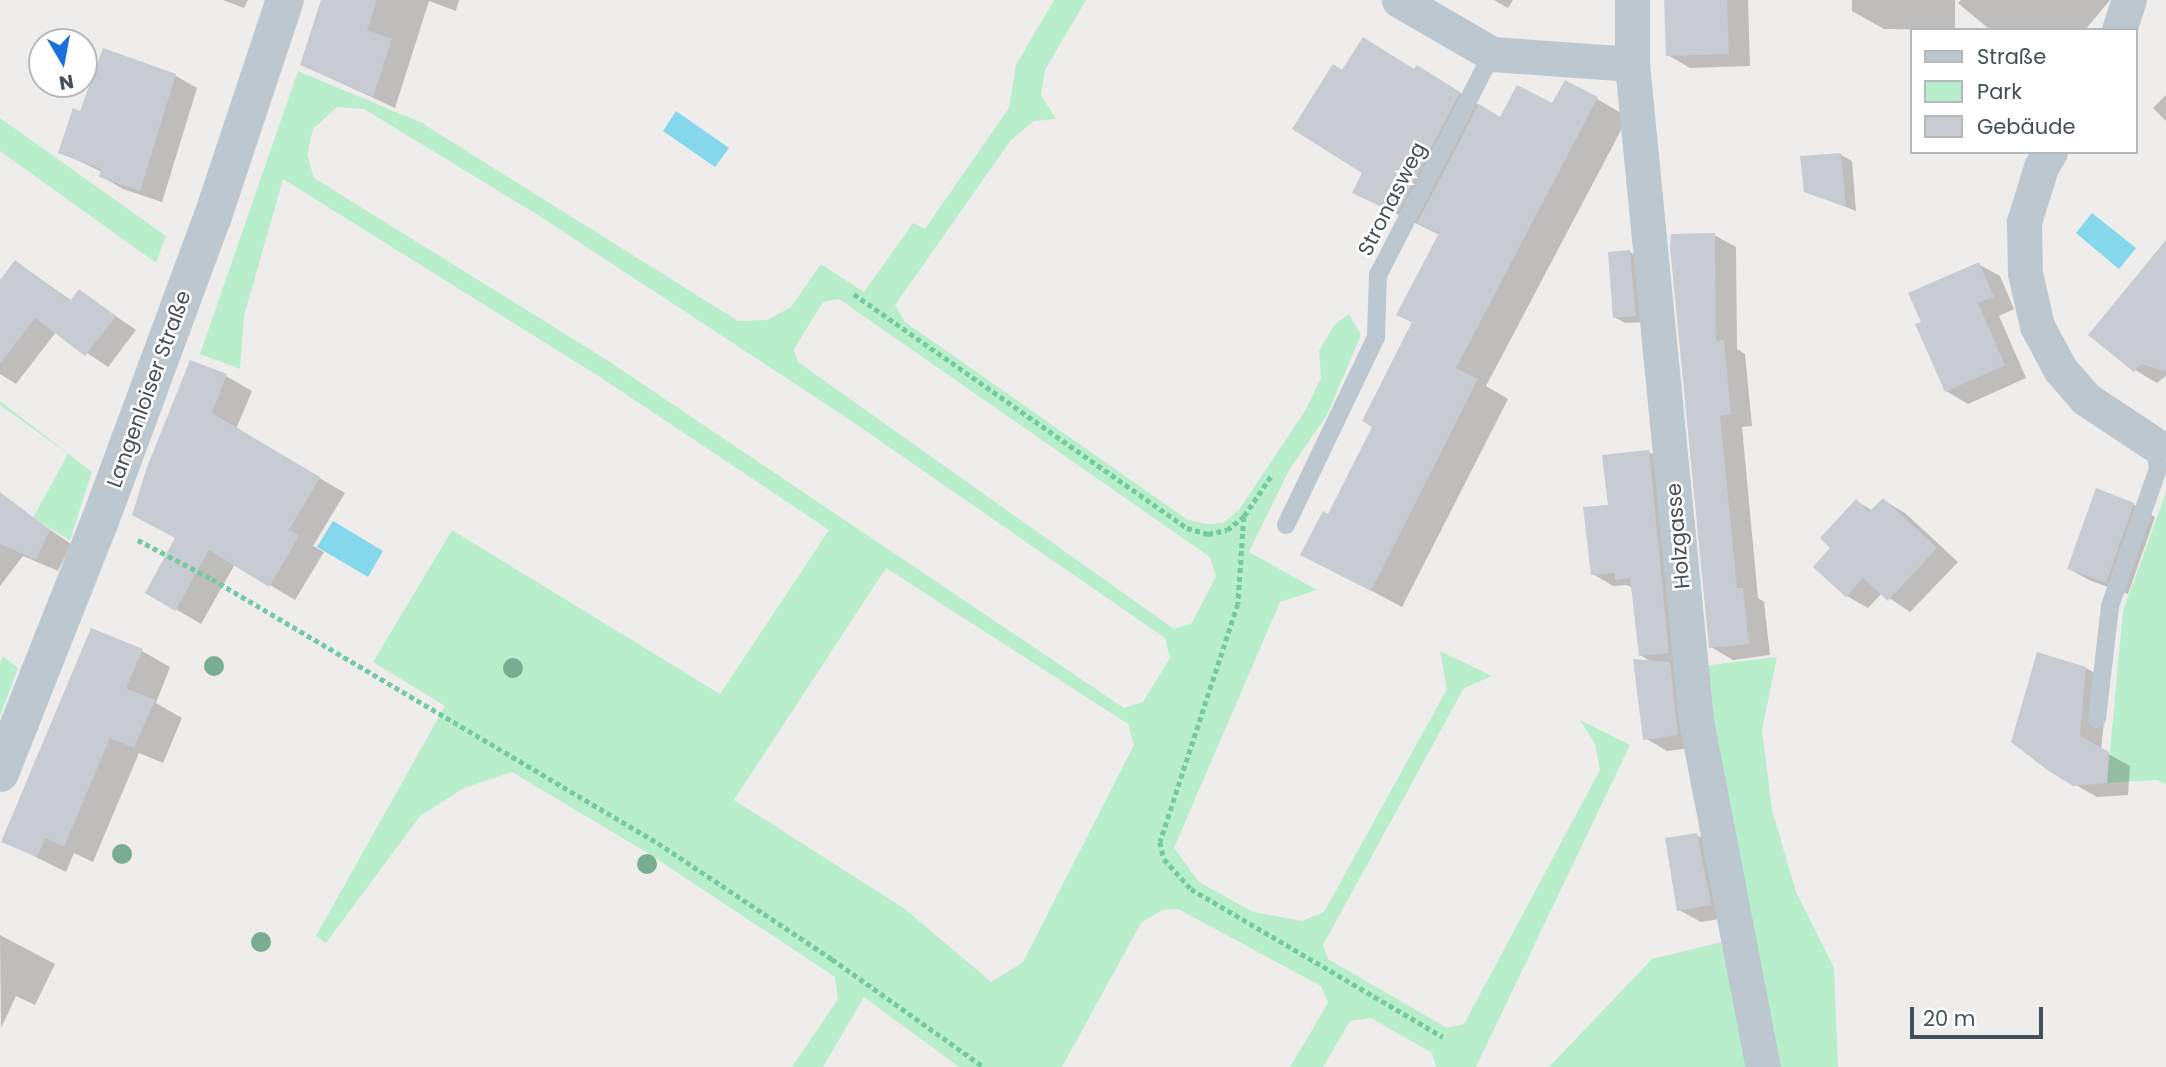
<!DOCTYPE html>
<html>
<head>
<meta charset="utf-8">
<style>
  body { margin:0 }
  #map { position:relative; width:2166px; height:1067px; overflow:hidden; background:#efecec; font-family:Poppins,sans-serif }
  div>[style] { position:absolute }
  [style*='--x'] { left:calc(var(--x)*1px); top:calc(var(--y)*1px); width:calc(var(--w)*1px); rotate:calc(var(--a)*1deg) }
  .green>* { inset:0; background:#b9eecc }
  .water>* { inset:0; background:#85d7eb }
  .shadow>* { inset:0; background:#0003 }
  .building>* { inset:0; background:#c8cbd1 }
  .path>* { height:4.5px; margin-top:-2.25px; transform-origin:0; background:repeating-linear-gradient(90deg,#71cb9e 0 5px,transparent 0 8.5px) }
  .service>* { height:18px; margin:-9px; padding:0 9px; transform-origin:9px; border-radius:9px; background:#bcc7cf }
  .minor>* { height:35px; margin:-17.5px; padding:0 17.5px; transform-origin:17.5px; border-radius:17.5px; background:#bcc7cf }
  .tertiary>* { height:38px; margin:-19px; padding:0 19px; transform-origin:19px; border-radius:19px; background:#bcc7cf }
  .trees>* { width:20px; height:20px; margin:-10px; border-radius:50%; background:#78ad91 }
  span { translate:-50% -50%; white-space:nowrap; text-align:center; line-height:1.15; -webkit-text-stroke:5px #fff; paint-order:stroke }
  .street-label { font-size:21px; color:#444f59 }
  .legend { position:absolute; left:1910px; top:28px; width:228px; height:126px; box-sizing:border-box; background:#fff; border:2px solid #b4b9bd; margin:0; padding:9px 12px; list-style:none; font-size:21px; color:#444f59 }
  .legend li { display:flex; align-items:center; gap:14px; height:35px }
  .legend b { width:35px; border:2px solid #b4b9bd }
  .north { position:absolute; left:28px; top:28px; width:70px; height:70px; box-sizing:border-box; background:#fff; border:2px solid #b4b9bd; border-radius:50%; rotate:170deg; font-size:19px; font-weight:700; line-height:28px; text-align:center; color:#444f59 }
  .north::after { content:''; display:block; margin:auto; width:24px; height:32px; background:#1970db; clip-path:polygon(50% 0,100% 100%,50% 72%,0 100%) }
  .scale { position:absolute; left:1910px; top:1007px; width:133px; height:32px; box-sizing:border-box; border:4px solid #444f59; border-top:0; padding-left:9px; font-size:21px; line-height:24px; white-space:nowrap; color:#444f59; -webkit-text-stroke:5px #fff; paint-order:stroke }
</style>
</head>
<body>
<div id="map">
  <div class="green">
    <i style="clip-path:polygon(evenodd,1054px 0,1086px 0,1045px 70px,1041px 95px,1056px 119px,1034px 121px,1011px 140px,895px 305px,905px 322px,1188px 520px,1206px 524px,1223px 523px,1239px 510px,1305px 411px,1321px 378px,1319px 351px,1334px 325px,1349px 314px,1361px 335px,1327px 415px,1289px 470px,1249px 552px,1317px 590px,1280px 602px,1174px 848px,1199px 882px,1253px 912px,1302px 921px,1324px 912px,1447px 689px,1440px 651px,1492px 676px,1464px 688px,1323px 945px,1328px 959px,1447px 1028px,1464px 1024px,1600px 770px,1595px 744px,1580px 720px,1630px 745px,1476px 1067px,1436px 1067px,1432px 1053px,1371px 1018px,1350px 1021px,1323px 1067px,1290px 1067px,1328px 1003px,1321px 986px,1178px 909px,1162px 910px,1141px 923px,1062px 1067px,959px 1067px,864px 997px,823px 1067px,792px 1067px,838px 999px,835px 977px,651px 855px,512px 772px,464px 788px,420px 816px,326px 943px,316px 936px,445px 706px,373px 662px,452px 530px,720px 694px,829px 530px,600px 377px,283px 179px,244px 316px,240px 369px,200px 354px,298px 71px,422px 123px,738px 321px,767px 320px,791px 307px,821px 264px,864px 292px,913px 223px,925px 229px,1009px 108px,1016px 65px,1054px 0,337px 107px,364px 109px,538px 215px,847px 418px,1165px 638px,1170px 658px,1143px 702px,1124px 708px,607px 360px,314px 178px,307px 155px,313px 129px,337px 107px,1054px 0,839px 299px,1210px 557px,1216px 576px,1192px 623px,1174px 629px,798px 362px,794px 349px,823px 302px,839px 299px,1054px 0,886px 568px,1128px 724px,1134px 745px,1023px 962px,991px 982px,905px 909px,734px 800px,886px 568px)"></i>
    <i style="clip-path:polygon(0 118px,166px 236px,156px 263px,0 151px)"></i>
    <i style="clip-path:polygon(0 401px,92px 472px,70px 540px,33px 518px,68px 454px,0 405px)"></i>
    <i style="clip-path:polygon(2166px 492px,2166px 784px,2157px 780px,2107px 783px,2123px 611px)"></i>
    <i style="clip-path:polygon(3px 656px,18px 668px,0 716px,0 664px)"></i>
    <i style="clip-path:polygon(1777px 657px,1762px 730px,1772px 810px,1796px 892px,1834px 968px,1838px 1067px,1549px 1067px,1652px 959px,1755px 934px,1702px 666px)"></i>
  </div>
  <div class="water">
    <i style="clip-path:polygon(676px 111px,729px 148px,715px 167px,663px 131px)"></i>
    <i style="clip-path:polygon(2092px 213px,2136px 248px,2119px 269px,2076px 233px)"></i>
    <i style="clip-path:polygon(333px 521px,383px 551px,368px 577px,317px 547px)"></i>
  </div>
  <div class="shadow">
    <i style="clip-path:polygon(223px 0,248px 0,244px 8px)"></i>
    <i style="clip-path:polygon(322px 0,459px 0,456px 11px,429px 1px,395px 108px,302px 65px)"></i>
    <i style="clip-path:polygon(1494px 0,1513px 0,1508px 8px)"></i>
    <i style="clip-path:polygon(1665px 0,1748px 0,1750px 66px,1690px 68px,1668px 55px)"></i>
    <i style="clip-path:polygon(1852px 0,1955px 0,1955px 30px,1884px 29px,1852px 11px)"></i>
    <i style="clip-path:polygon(1961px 0,2110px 0,2085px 30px,1990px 30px,1958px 3px)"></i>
    <i style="clip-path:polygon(104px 51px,176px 76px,197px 88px,162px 202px,123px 189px,101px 176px,102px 172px,60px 152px,81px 113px)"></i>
    <i style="clip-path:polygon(1415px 70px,1438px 79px,1501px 119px,1553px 106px,1597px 99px,1628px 117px,1486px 386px,1508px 399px,1402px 607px,1303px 554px,1329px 516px,1374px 426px,1413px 323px,1398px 315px,1440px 235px,1354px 193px,1364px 172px,1343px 72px)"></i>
    <i style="clip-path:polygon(2166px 95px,2166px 121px,2153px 108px)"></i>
    <i style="clip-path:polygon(1841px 155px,1852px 161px,1856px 211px,1805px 191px)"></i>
    <i style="clip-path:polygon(1714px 235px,1736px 247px,1737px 349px,1745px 354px,1752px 426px,1742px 427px,1758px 598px,1764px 602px,1770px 655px,1733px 660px,1711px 647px)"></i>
    <i style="clip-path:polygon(2166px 249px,2166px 376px,2157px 383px,2135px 370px)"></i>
    <i style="clip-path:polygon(1630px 252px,1640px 258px,1646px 322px,1625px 323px,1614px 317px)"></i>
    <i style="clip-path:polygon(16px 262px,72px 301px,79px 291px,136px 330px,108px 367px,56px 332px,16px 384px,0 374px,0 283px)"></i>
    <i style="clip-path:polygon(1978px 264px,2000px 276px,2014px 309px,1999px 316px,2026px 378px,1968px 404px,1946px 391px,1923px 323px)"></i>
    <i style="clip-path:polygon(191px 362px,226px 376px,252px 391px,236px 429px,345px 493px,313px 546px,324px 552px,295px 600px,235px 564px,201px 624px,147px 592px,177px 538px)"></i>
    <i style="clip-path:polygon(1649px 452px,1670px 463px,1699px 747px,1667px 751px,1645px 738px,1652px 662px,1640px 655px,1633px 588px,1627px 585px,1613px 586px,1593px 574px,1609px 506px)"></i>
    <i style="clip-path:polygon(7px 500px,71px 544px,58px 571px,23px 556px,0 586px,0 509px)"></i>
    <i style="clip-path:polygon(1883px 500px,1905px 513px,1958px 562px,1910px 612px,1882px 593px,1868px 608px,1847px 596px,1833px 548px,1856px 501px,1873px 511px)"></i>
    <i style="clip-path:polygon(2133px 504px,2155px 517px,2128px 594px,2091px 581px,2069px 569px)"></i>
    <i style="clip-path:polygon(142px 651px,170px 667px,156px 703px,182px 718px,163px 763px,139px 753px,93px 862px,74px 853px,66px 872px,4px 841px)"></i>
    <i style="clip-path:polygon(2086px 668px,2108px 681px,2101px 750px,2130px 766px,2128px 795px,2097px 797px,2046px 768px)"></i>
    <i style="clip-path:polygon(1697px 835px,1719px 847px,1732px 917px,1701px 922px,1679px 910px)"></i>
    <i style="clip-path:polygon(0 935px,55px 964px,35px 1005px,16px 996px,1px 1028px)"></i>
  </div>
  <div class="building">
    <i style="clip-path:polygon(321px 0,377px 0,367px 30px,392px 39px,373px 97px,300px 65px)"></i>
    <i style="clip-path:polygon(1664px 0,1727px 0,1729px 54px,1666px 56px)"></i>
    <i style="clip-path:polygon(1363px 37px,1414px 69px,1417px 65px,1460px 92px,1397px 214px,1352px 193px,1362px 173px,1292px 129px,1333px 64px,1342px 70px)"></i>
    <i style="clip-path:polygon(103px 48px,176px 74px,140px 191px,99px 177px,101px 169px,58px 153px,73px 108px,80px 111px)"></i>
    <i style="clip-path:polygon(1565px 80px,1598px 97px,1456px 368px,1478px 379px,1371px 591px,1300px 555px,1323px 511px,1328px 514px,1372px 427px,1362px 421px,1412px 322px,1396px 315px,1439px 233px,1417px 223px,1479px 104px,1500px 117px,1517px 85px,1552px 103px)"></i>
    <i style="clip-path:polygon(1841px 153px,1846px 207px,1804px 192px,1800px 156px)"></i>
    <i style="clip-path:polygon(1715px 233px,1716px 341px,1724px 340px,1731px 414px,1720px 416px,1737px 588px,1743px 588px,1749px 644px,1709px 648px,1670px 247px,1671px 234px)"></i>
    <i style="clip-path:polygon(2166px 240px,2166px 371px,2141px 364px,2134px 372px,2088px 335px)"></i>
    <i style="clip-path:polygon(1630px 250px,1636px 316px,1613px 318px,1608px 252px)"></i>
    <i style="clip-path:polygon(15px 260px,70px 301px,79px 289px,116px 316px,85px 356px,35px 318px,0 364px,0 280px)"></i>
    <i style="clip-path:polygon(1979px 262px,1994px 297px,1978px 303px,2005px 365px,1945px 392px,1915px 324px,1921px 322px,1908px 293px)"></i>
    <i style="clip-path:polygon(190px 360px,227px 374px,212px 413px,320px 477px,289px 530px,299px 536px,269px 587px,209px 550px,175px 611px,145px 593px,175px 538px,132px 515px,147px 467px)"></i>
    <i style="clip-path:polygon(1649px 450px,1669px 653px,1639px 656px,1630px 578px,1615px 580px,1615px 573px,1591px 575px,1583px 507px,1608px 505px,1602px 455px)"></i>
    <i style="clip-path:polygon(2096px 488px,2134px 503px,2106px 583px,2067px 569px)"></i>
    <i style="clip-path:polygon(0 492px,50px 530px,36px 560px,0 544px)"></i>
    <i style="clip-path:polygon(1883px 498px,1937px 548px,1888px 601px,1863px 578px,1846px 597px,1813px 567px,1830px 548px,1820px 538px,1856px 499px,1869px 512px)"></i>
    <i style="clip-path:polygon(91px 628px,143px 649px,126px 688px,155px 700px,134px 748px,110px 738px,64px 847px,45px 838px,37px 857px,1px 842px)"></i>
    <i style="clip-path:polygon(2037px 652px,2086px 667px,2080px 736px,2109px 752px,2107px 783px,2073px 786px,2046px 769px,2011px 742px)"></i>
    <i style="clip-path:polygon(1633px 659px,1670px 662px,1678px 735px,1643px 740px)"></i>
    <i style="clip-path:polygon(1697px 833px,1711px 905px,1677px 911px,1665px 838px)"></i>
  </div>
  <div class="path">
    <i style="--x:854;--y:294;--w:407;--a:35.1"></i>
    <i style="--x:1187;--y:528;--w:22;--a:16"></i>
    <i style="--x:1208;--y:534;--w:19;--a:-12"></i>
    <i style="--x:1227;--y:530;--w:22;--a:-39"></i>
    <i style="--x:1244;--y:516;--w:48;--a:-56"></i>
    <i style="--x:1244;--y:517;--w:87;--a:93.9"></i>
    <i style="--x:1238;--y:604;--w:250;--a:108.1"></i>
    <i style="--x:1160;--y:842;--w:17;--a:77"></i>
    <i style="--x:1164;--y:859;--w:40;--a:48"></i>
    <i style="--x:1191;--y:889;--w:292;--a:30.4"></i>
    <i style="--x:138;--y:540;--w:84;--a:27.8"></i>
    <i style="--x:212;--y:579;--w:518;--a:30.62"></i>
    <i style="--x:658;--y:843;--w:209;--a:33.7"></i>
    <i style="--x:832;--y:959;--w:186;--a:35.4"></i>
  </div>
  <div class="service">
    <i style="--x:1286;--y:525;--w:208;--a:-64.4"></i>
    <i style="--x:1376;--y:337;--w:62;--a:-88.2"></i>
    <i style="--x:1378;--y:275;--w:249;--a:-62.7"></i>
    <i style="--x:2097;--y:719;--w:114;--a:-83.4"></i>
    <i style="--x:2110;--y:606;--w:145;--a:-70.7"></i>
    <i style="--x:2158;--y:469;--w:25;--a:-99"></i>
  </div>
  <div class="minor">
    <i style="--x:1399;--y:0;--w:108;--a:30.1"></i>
    <i style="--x:1492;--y:54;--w:140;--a:4.1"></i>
    <i style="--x:1632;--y:0;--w:64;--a:90"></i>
    <i style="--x:1632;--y:64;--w:659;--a:84.43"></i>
    <i style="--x:1696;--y:720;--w:353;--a:79.1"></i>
    <i style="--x:2119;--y:30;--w:32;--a:-72"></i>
    <i style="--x:2050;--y:152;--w:17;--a:121"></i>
    <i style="--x:2041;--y:167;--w:58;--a:107.2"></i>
    <i style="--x:2024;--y:222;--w:51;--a:88.9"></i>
    <i style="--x:2025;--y:273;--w:54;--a:77.2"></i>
    <i style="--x:2037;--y:326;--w:49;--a:61.9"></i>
    <i style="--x:2060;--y:369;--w:40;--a:49"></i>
    <i style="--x:2086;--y:399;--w:82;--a:33.5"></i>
  </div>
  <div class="tertiary">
    <i style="--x:0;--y:773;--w:271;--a:-68.4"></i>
    <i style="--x:100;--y:521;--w:322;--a:-69.7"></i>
    <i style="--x:212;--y:219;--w:231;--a:-71.6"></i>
  </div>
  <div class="trees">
    <i style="left:214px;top:666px"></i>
    <i style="left:513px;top:668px"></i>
    <i style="left:122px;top:854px"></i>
    <i style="left:647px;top:864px"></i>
    <i style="left:261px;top:942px"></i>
  </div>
  <div class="street-label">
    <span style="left:1392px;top:199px;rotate:-63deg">Stronasweg</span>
    <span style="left:149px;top:389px;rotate:-70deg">Langenloiser Straße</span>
    <span style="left:1678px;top:536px;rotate:-95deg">Holzgasse</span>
  </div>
  <ul class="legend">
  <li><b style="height:9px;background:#bcc7cf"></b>Straße</li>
  <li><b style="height:19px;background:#b9eecc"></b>Park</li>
  <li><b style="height:19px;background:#c8cbd1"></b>Gebäude</li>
  </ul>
  <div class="north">N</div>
  <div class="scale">20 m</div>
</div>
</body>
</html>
